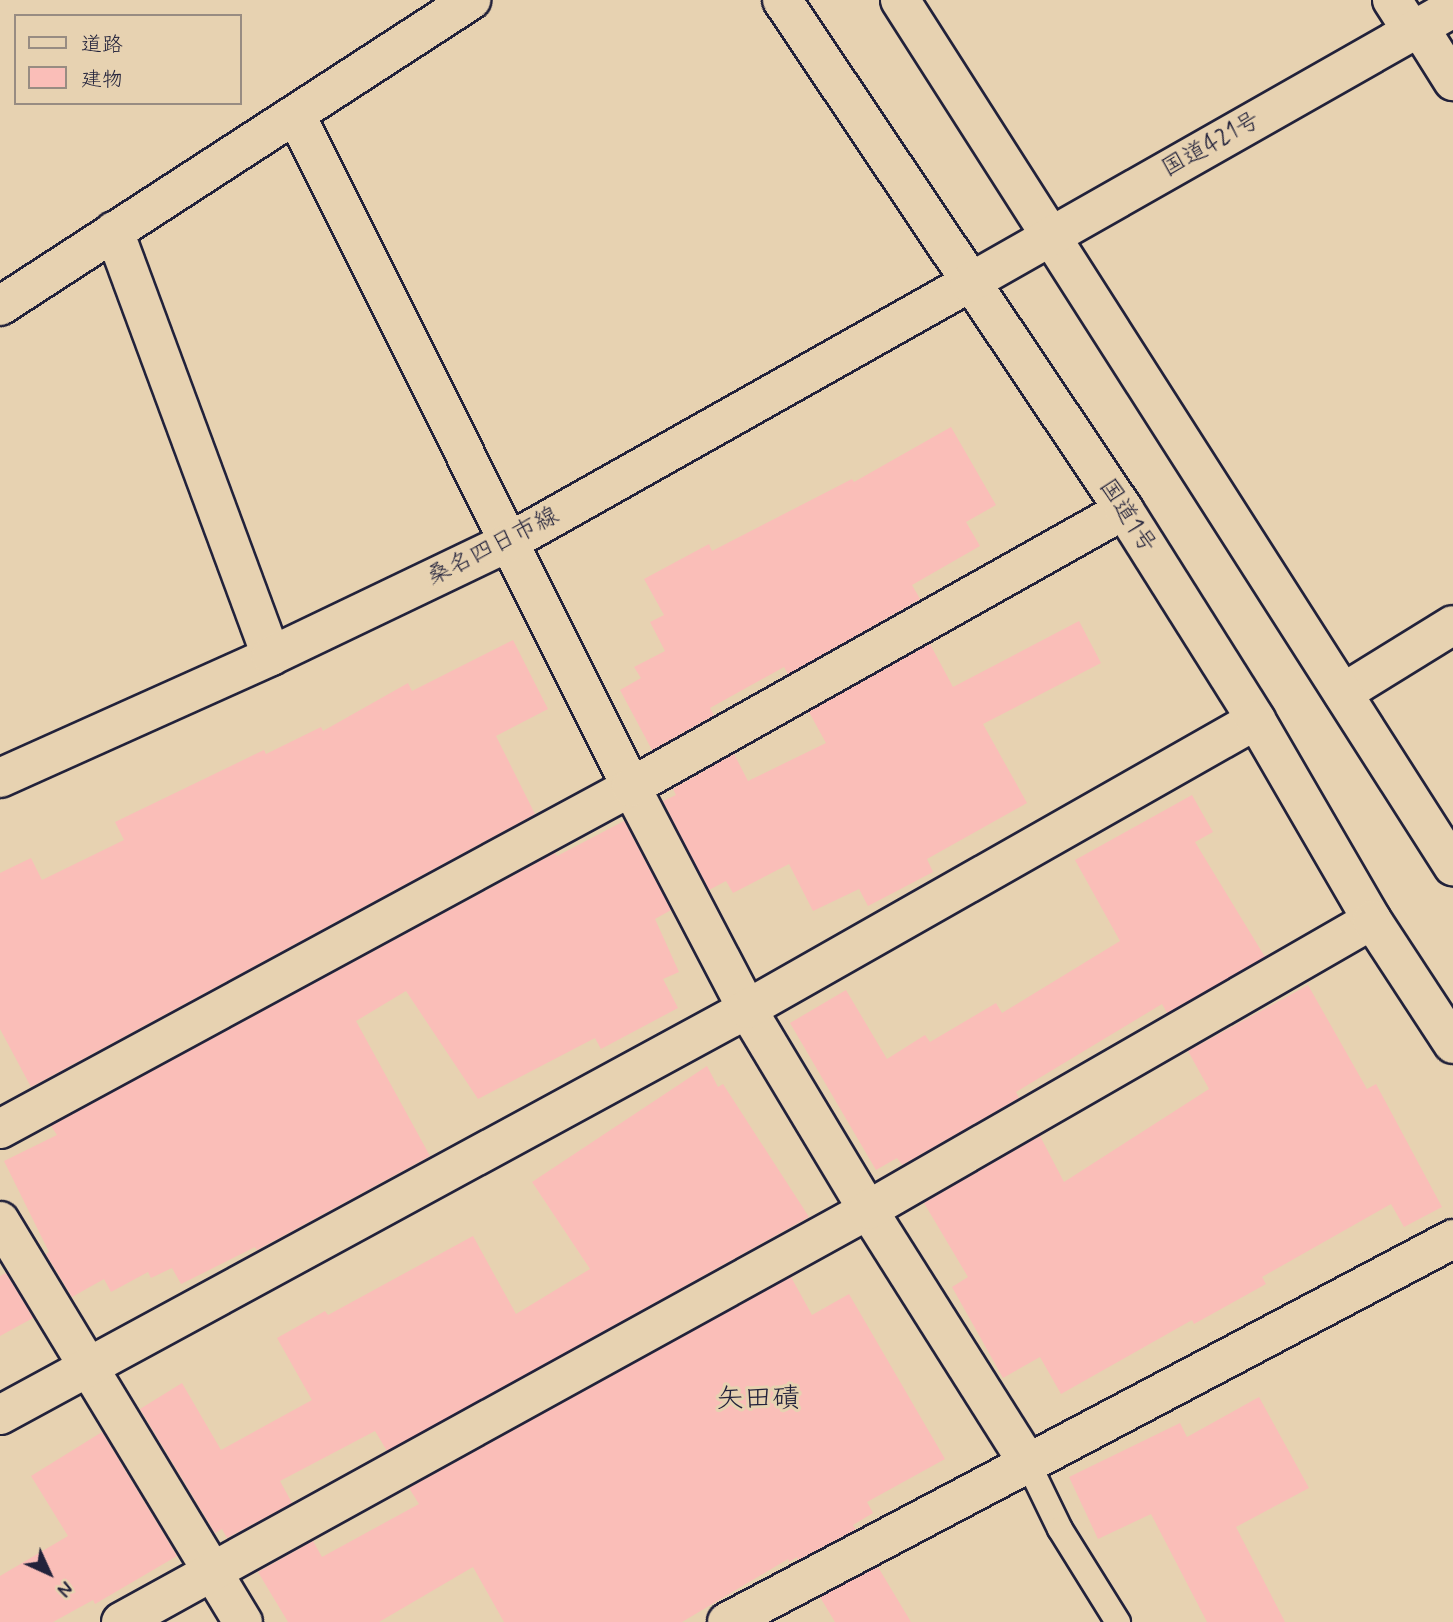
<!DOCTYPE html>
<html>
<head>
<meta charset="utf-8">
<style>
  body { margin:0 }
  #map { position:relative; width:1453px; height:1622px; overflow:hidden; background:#e7d2b1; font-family:Mynerve,"Klee One",sans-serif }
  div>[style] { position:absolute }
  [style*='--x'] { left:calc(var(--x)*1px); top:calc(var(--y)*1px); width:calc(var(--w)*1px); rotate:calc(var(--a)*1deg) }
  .building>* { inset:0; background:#fabeb8 }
  .roads { filter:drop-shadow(2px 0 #22223b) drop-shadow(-2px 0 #22223b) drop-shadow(0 2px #22223b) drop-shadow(0 -2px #22223b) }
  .service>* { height:24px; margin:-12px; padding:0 12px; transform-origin:12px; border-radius:12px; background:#e7d2b1 }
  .minor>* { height:38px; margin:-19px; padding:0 19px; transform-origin:19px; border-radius:19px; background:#e7d2b1 }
  .secondary>* { height:38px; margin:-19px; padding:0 19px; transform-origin:19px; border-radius:19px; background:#e7d2b1 }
  .trunk>* { height:38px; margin:-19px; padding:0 19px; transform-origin:19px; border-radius:19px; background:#e7d2b1 }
  span { translate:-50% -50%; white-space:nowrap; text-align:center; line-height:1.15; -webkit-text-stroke:6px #e7d2b1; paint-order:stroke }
  .street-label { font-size:24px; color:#22223b }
  .quarter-label { font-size:28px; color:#22223b }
  .legend { position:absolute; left:14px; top:14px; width:228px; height:91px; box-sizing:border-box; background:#e7d2b1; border:2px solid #988c82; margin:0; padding:9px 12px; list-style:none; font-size:21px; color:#22223b }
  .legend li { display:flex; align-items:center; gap:14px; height:35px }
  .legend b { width:35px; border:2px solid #988c82 }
  .north { position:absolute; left:14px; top:1538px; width:70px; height:70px; -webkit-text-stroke:5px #e7d2b1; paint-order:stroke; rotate:135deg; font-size:19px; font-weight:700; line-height:28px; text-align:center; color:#22223b }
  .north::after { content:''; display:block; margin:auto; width:24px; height:32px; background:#22223b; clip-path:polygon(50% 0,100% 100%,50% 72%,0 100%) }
</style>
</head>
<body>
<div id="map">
  <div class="building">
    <i style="clip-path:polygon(951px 427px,996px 505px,966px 522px,980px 546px,912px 585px,920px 599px,788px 674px,784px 667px,710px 708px,714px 715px,652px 750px,620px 690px,641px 678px,634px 667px,665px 651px,650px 622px,664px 615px,644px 579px,709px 544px,712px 551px,852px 479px,854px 482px)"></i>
    <i style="clip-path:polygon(1079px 621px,1101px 663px,983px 724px,1027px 803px,927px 859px,933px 872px,868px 906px,859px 889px,813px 911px,789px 864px,733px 893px,726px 881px,709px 890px,663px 801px,676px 795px,673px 789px,734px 754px,748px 781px,826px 743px,809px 712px,930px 644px,953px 687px)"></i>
    <i style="clip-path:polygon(513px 640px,548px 709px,496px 736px,535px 814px,31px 1087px,0 1029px,0 873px,31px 858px,42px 880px,124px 840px,115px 822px,264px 750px,266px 754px,321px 727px,323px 731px,408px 683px,412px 691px)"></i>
    <i style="clip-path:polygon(1192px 795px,1213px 832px,1195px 842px,1265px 957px,1167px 1013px,1162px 1004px,1016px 1092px,1019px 1098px,902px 1165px,897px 1158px,876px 1170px,790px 1023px,846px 990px,887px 1059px,925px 1035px,930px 1042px,996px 1003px,1002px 1013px,1120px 941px,1075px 860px)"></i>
    <i style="clip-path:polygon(624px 821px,671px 910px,655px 919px,679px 972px,663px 979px,678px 1008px,601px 1049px,595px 1038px,478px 1099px,406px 991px,356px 1021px,430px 1156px,257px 1250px,255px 1247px,181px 1284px,172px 1268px,151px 1278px,148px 1272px,111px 1292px,104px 1279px,72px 1297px,46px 1254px,49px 1252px,4px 1161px,57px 1135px,51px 1126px,555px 853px,557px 856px)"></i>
    <i style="clip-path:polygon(1308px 985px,1367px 1089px,1376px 1084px,1442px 1207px,1404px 1227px,1391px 1204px,1262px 1277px,1266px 1284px,1194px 1324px,1192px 1320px,1061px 1394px,1040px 1357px,1003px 1378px,952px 1287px,968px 1277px,924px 1203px,1040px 1136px,1064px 1182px,1209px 1089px,1188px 1051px)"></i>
    <i style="clip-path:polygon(707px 1066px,718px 1087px,723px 1084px,809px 1217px,387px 1451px,375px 1431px,280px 1481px,292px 1503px,227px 1538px,222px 1529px,215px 1533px,140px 1409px,182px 1383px,221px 1450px,312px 1400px,277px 1338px,325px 1311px,328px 1315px,473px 1236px,516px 1314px,590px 1269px,532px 1182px)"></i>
    <i style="clip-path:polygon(6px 1273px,33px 1318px,0 1336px,0 1276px)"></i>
    <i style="clip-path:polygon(791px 1277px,812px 1315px,849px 1294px,945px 1459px,867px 1502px,873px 1513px,853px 1525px,856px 1529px,798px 1560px,797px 1557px,789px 1562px,788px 1559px,682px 1622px,504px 1622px,473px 1567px,379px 1622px,288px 1622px,258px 1572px,313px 1541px,322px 1557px,419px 1504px,409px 1488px)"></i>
    <i style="clip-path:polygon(1259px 1397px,1309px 1488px,1236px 1527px,1285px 1622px,1207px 1622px,1151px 1514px,1098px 1539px,1069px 1477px,1180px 1423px,1187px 1437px)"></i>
    <i style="clip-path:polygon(102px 1432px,177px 1556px,95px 1604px,93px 1600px,53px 1622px,0 1622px,0 1576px,68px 1536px,31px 1476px)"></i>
    <i style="clip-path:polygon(878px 1567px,911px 1622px,835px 1622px,820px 1597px)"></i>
  </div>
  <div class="roads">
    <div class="service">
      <i style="--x:1028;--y:1463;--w:73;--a:64.1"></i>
      <i style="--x:1060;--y:1529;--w:110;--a:58.1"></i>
    </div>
    <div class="minor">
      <i style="--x:1392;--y:0;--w:37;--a:57"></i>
      <i style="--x:1419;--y:27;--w:64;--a:57.8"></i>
      <i style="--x:296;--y:115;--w:751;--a:63.5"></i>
      <i style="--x:631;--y:787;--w:250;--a:62.4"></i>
      <i style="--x:747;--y:1009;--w:235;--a:59"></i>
      <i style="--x:868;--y:1210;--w:299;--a:57.7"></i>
      <i style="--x:114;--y:231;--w:453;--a:69.7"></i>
      <i style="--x:0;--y:306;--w:562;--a:-33.01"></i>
      <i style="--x:1343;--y:693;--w:129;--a:-31.7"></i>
      <i style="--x:0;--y:1129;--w:718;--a:-28.46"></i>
      <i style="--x:631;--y:787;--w:565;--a:-29.33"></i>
      <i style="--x:0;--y:1221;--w:469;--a:58.8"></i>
      <i style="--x:0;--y:1415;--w:850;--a:-28.52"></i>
      <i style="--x:747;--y:1009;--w:585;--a:-29.59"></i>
      <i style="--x:121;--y:1622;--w:853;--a:-28.88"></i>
      <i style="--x:868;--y:1210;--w:581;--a:-29.92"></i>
      <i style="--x:727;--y:1622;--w:821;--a:-27.81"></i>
    </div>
    <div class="secondary">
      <i style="--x:0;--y:778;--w:297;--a:-24.2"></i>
      <i style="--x:271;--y:656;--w:264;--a:-25.6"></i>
      <i style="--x:509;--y:542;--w:528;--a:-29.38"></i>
    </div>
    <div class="trunk">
      <i style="--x:782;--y:0;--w:614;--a:56.15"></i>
      <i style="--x:1124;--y:510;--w:248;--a:57.8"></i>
      <i style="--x:1256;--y:720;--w:231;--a:59.9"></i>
      <i style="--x:1372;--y:920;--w:148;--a:56.8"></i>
      <i style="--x:900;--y:0;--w:1028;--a:57.44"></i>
      <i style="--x:969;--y:283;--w:557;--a:-29.6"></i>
    </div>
  </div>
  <div class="street-label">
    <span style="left:1211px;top:145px;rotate:-29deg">国道421号</span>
    <span style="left:1127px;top:516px;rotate:57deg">国道1号</span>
    <span style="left:493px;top:547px;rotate:-27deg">桑名四日市線</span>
  </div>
  <div class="quarter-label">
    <span style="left:758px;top:1400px">矢田磧</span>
  </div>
  <ul class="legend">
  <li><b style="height:9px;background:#e7d2b1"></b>道路</li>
  <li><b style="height:19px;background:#fabeb8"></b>建物</li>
  </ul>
  <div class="north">N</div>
</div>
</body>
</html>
